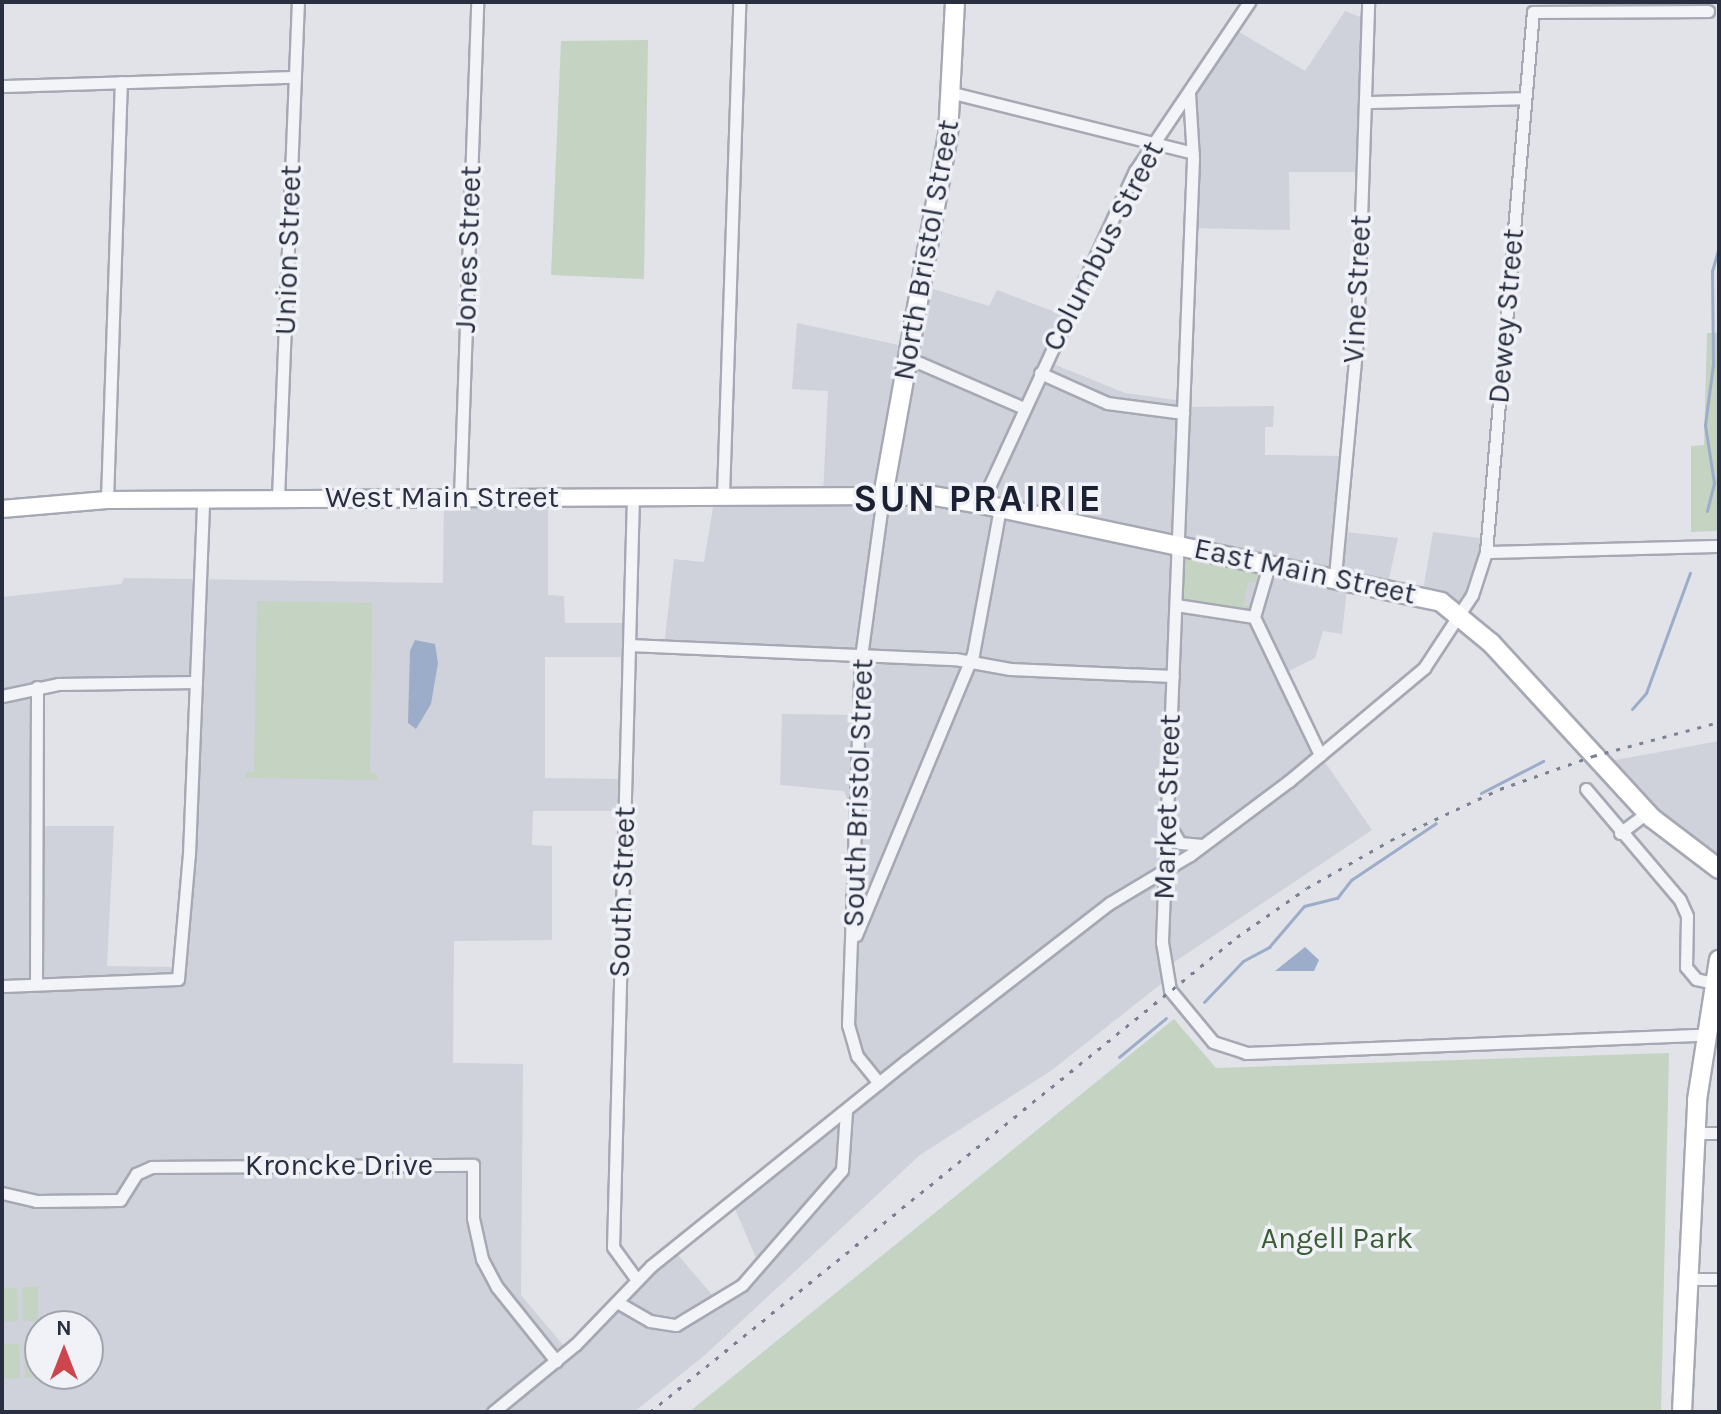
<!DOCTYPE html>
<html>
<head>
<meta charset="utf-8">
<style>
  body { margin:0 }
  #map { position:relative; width:1721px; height:1414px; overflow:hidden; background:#e1e3e9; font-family:Karla,sans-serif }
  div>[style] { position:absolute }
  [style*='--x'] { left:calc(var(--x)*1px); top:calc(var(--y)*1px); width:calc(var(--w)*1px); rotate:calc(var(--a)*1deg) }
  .built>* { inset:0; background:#cfd2db }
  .green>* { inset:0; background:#c4d3c2 }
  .water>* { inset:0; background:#9cadc9 }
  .stream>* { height:3px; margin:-1.5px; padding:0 1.5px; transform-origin:1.5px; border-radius:1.5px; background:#9cadc9 }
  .roads { filter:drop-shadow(2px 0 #a6a9b3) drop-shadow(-2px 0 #a6a9b3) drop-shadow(0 2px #a6a9b3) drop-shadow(0 -2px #a6a9b3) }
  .street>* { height:11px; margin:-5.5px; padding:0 5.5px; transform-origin:5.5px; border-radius:5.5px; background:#f3f4f8 }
  .secondary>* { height:16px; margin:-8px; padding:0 8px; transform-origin:8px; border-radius:8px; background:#fff }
  .primary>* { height:18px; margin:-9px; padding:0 9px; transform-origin:9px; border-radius:9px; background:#fff }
  .rail>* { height:3px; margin-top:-1.5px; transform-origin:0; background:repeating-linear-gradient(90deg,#7a8193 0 4px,transparent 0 12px) }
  span { translate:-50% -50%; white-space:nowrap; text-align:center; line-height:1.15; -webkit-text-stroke:7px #f0f2f7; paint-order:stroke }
  .street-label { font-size:30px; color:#292f41 }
  .park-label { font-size:30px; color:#3a5d36 }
  .district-label { font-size:38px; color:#1b2132; font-weight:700; letter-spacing:2px }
  .frame { position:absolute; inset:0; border:4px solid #292f41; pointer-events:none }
  .north { position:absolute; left:24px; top:1310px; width:80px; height:80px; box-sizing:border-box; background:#f0f2f7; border:2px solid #a0a4ae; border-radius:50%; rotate:0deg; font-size:22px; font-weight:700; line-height:32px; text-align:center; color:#292f41 }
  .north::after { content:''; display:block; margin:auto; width:28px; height:36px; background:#ce464d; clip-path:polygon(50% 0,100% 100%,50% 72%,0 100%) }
</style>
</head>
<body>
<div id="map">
  <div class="built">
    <i style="clip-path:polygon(1345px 11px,1368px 20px,1363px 172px,1289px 172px,1290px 230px,1190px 228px,1189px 93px,1231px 27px,1305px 71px)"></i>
    <i style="clip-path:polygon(evenodd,920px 285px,989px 306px,997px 290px,1066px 316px,1046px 361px,1125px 393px,1184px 401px,1184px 407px,1274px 406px,1273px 427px,1265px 427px,1265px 455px,1344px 456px,1337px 531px,1398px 538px,1387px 587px,1348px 579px,1342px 634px,1323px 631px,1315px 658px,1281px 675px,1320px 755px,1372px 830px,1164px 969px,1166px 980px,1052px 1070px,920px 1155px,705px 1355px,634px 1412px,2px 1412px,2px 597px,121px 584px,124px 578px,443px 583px,444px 497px,548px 496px,548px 595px,564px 596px,565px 623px,630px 623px,629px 657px,545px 657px,545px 778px,625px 779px,624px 811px,533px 811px,532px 845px,552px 846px,552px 940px,454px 941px,453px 1063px,523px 1064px,521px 1295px,568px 1351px,673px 1249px,718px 1302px,760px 1267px,732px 1202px,879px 1083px,852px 1047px,856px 822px,844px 791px,780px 785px,782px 714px,859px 715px,861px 657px,664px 647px,674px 559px,704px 562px,715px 495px,823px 495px,828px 391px,792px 389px,797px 323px,908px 347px,920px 285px,195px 682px,180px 967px,107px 966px,114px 826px,37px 826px,38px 688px,195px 682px,920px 285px,40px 1326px,88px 1326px,88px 1374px,40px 1374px,40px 1326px)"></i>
    <i style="clip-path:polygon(1433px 532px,1488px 539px,1459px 613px,1422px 596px)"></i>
    <i style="clip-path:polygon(1719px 741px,1719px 869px,1600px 763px)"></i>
  </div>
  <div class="green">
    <i style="clip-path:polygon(648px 40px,644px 279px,551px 275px,561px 41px)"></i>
    <i style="clip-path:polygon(1707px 333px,1719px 333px,1719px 531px,1691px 532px,1691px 446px,1704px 445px)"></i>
    <i style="clip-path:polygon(1177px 543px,1270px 562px,1266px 581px,1248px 583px,1243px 606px,1261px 604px,1258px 615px,1176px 605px)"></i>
    <i style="clip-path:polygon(257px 601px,372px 603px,370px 773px,377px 774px,377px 780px,246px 778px,246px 772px,254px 772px)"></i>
    <i style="clip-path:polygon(1174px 1019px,1216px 1068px,1669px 1053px,1661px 1412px,689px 1412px)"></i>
    <i style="clip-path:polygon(22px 1287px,38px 1287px,38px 1321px,23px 1321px)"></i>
    <i style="clip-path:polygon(2px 1288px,17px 1288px,18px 1321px,2px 1322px)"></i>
    <i style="clip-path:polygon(24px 1343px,40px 1343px,41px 1377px,25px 1378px)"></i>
    <i style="clip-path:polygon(3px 1344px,19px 1344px,20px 1378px,4px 1379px)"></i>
  </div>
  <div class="water">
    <i style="clip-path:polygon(415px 640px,435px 644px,438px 663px,431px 704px,416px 729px,408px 723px,410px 651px)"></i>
    <i style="clip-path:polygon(1305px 947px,1319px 960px,1314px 971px,1275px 971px)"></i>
  </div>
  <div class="stream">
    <i style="--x:1707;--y:511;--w:29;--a:-76"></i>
    <i style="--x:1714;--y:483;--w:59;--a:-98.8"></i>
    <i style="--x:1705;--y:425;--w:62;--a:-82.5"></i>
    <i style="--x:1713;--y:364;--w:93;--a:-90.6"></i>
    <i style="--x:1712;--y:271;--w:26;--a:-74"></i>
    <i style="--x:1632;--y:709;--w:21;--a:-49"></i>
    <i style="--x:1646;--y:693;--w:128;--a:-69.9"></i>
    <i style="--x:1481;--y:793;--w:70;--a:-27.3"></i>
    <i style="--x:1204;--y:1002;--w:57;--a:-46.4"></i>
    <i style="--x:1243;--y:961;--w:30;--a:-28"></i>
    <i style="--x:1269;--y:947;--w:54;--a:-49.5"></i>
    <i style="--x:1304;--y:906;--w:34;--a:-14"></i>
    <i style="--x:1337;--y:898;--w:23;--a:-52"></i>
    <i style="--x:1351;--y:880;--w:102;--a:-33.8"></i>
    <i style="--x:1119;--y:1057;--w:61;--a:-39.7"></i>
  </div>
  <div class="roads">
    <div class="street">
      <i style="--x:2;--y:86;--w:293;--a:-1.8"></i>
      <i style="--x:953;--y:93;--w:247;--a:14"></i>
      <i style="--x:1189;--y:93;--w:66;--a:86.5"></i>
      <i style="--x:1193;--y:159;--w:784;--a:92.27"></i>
      <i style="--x:1162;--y:942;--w:49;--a:80.5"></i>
      <i style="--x:1170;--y:990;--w:67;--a:50.4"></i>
      <i style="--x:1213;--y:1042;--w:35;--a:18"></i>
      <i style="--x:1246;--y:1053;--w:457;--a:-2.3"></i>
      <i style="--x:1366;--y:102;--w:159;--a:-1.4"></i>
      <i style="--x:906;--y:357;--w:129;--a:23.4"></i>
      <i style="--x:1040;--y:373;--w:73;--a:24.1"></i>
      <i style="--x:1107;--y:403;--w:77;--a:7.5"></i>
      <i style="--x:633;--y:495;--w:752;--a:91.52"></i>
      <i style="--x:613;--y:1247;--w:39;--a:54"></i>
      <i style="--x:723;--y:495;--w:493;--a:-88.1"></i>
      <i style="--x:460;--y:497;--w:495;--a:-88"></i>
      <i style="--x:278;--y:498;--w:496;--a:-87.7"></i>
      <i style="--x:107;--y:500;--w:418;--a:-88.1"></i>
      <i style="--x:981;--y:504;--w:367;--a:-65.2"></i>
      <i style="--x:1135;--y:171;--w:204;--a:-56"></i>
      <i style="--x:1486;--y:552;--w:233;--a:-1.5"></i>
      <i style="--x:1335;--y:576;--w:237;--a:-84.7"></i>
      <i style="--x:1357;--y:340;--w:338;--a:-88.1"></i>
      <i style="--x:1176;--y:605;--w:79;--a:8.7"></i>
      <i style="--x:1254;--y:617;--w:57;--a:-73.8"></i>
      <i style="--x:1254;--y:617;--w:153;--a:64.4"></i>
      <i style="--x:629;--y:645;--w:326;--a:2.5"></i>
      <i style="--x:955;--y:659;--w:56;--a:10.3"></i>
      <i style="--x:1010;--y:669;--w:163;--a:2.5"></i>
      <i style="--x:2;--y:696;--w:57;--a:-12.1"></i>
      <i style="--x:58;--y:684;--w:138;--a:-0.8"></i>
      <i style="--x:1586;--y:789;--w:145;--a:49.7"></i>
      <i style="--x:1680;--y:900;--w:17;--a:66"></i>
      <i style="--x:1687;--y:916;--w:51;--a:91.1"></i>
      <i style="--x:1686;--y:967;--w:16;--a:50"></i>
      <i style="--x:1696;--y:979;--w:17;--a:13"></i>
      <i style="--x:1168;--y:823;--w:23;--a:59"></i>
      <i style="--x:1180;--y:843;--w:22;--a:5"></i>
      <i style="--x:1620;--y:833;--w:34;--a:-37"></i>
      <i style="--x:856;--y:935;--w:304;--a:-67.4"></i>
      <i style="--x:973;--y:654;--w:148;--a:-79.5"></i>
      <i style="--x:36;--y:982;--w:295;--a:-89.8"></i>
      <i style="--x:2;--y:986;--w:176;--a:-2.3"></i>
      <i style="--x:178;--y:979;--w:125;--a:-85"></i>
      <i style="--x:189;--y:854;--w:355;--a:-87.7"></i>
      <i style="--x:879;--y:1083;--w:35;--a:-129"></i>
      <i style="--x:857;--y:1056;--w:32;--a:-106"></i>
      <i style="--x:848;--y:1025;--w:368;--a:-88"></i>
      <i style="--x:861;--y:657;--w:162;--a:-82.2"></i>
      <i style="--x:1694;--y:1133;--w:25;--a:0"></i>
      <i style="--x:2;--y:1193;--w:35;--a:13"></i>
      <i style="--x:36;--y:1201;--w:84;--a:-0.7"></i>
      <i style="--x:120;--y:1200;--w:31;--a:-58"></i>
      <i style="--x:136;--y:1174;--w:17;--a:-24"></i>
      <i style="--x:152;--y:1167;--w:321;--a:-0.4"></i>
      <i style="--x:473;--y:1165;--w:53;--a:90"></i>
      <i style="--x:473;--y:1218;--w:42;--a:77.6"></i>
      <i style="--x:482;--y:1259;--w:32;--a:62"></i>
      <i style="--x:497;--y:1287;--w:95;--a:51.4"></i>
      <i style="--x:1688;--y:1279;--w:31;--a:0"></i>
      <i style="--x:617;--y:1302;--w:38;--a:30"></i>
      <i style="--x:650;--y:1321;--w:26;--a:9"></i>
      <i style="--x:676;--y:1325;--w:77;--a:-31.2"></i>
      <i style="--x:742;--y:1285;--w:152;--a:-49"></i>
      <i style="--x:842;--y:1170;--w:59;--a:-86.1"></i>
      <i style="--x:493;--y:1412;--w:106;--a:-39.3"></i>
      <i style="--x:575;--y:1345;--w:110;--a:-46.1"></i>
      <i style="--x:651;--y:1266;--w:327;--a:-38.8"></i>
      <i style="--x:906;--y:1061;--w:258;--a:-37.8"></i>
      <i style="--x:1110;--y:903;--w:93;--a:-31"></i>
      <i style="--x:1190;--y:855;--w:124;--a:-36.8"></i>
      <i style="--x:1289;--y:781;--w:176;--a:-39.9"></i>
      <i style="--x:1424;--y:668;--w:87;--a:-56.7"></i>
      <i style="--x:1472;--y:595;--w:45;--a:-72"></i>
      <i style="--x:1486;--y:552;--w:542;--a:-85.03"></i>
      <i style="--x:1533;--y:12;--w:175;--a:-0.3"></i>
    </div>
    <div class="secondary">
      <i style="--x:2;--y:509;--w:105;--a:-4.9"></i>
      <i style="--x:107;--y:500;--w:776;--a:-0.3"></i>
    </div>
    <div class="primary">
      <i style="--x:955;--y:2;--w:133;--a:93"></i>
      <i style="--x:948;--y:135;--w:367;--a:100.2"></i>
      <i style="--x:883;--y:496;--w:45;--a:-1.3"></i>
      <i style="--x:928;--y:495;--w:54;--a:9.6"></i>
      <i style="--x:981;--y:504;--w:470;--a:12"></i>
      <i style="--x:1441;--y:602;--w:65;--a:39.4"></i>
      <i style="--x:1491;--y:643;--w:238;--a:47.4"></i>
      <i style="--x:1652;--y:818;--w:84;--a:37.3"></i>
      <i style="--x:1682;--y:1412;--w:312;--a:-87.2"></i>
      <i style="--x:1697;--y:1100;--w:142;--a:-81.1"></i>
    </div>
  </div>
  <div class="rail">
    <i style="--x:650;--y:1412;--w:755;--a:-38.98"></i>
    <i style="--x:1237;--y:937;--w:85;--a:-35"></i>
    <i style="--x:1307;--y:888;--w:97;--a:-29.7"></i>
    <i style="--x:1391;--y:840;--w:120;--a:-25.1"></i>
    <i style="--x:1500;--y:789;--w:99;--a:-19.5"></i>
    <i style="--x:1593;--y:756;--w:131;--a:-15.1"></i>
  </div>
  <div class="street-label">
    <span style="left:1103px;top:246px;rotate:-63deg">Columbus Street</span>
    <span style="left:468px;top:249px;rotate:-88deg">Jones Street</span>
    <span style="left:288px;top:250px;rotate:-88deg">Union Street</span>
    <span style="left:926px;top:250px;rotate:-80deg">North Bristol Street</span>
    <span style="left:1357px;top:289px;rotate:-87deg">Vine Street</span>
    <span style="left:1506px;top:316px;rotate:-85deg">Dewey Street</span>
    <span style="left:442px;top:497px">West Main Street</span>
    <span style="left:1305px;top:571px;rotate:12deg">East Main Street</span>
    <span style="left:858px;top:793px;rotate:-88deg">South Bristol Street</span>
    <span style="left:1167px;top:807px;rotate:-88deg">Market Street</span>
    <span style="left:622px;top:892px;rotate:-88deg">South Street</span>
    <span style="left:339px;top:1165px">Kroncke Drive</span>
  </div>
  <div class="park-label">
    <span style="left:1337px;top:1238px">Angell Park</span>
  </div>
  <div class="district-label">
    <span style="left:978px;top:499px">SUN PRAIRIE</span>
  </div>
  <div class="frame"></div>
  <div class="north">N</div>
</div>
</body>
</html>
